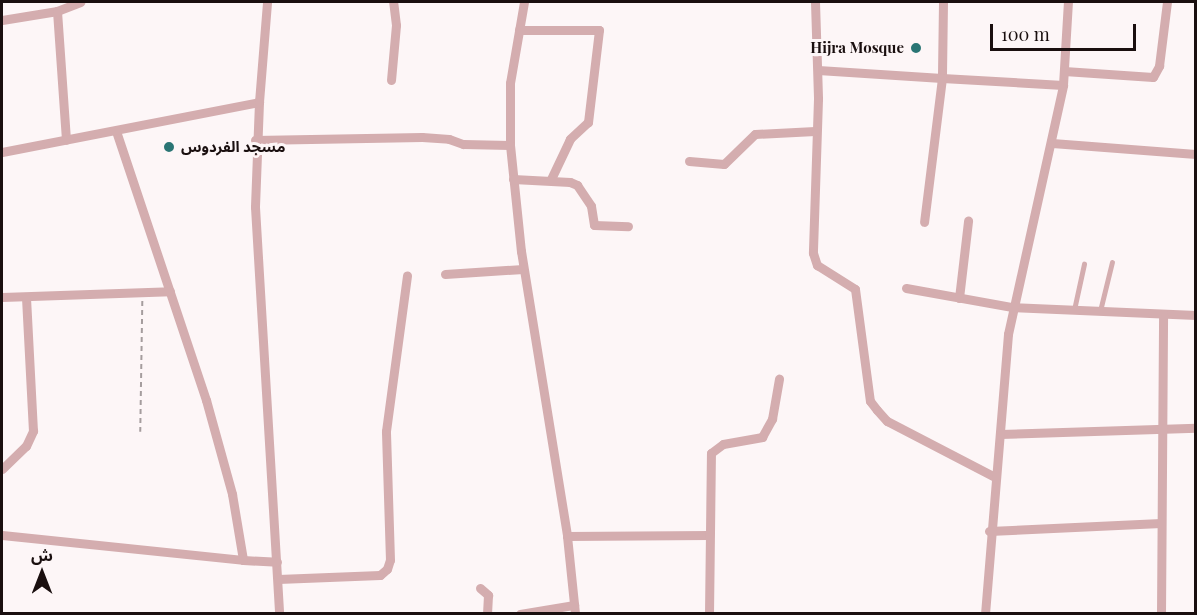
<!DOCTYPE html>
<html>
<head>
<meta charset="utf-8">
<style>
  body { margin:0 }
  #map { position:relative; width:1197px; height:615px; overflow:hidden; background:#fdf6f7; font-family:"Playfair Display","Noto Sans Arabic",serif }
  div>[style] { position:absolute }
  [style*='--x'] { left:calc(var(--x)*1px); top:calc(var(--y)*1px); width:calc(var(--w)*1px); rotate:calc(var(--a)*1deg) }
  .path>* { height:1.5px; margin-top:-0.75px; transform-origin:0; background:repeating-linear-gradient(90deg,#a59d9e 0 4.5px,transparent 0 9px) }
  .lane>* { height:4.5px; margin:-2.25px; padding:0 2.25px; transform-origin:2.25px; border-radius:2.25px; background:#d4adaf }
  .street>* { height:9px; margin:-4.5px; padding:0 4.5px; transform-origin:4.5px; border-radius:4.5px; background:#d4adaf }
  .dots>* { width:16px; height:16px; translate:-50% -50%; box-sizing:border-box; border:3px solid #fdf6f7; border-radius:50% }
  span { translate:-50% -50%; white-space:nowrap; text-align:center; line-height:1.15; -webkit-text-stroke:6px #fdf6f7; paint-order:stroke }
  .poi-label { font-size:15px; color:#1a0f0f; font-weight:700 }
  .right { translate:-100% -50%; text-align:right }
  .left { translate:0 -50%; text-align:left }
  .frame { position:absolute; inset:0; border:3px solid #1a0f0f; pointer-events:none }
  .north { position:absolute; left:12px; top:543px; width:60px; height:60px; -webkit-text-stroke:4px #fdf6f7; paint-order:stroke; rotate:0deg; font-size:16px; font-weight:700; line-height:24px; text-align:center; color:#1a0f0f }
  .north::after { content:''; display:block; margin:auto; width:21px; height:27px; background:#1a0f0f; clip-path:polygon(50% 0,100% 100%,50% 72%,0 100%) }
  .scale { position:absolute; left:990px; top:24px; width:146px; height:27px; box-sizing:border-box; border:3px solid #1a0f0f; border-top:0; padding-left:8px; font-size:18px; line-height:21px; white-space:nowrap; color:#1a0f0f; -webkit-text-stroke:4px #fdf6f7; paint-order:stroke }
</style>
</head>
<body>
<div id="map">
  <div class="path">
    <i style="--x:140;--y:432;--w:131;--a:-89.1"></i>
  </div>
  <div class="lane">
    <i style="--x:1074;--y:310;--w:47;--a:-77.7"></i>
    <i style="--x:1100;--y:311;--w:50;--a:-76.2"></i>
  </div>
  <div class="street">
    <i style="--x:524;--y:2;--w:82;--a:99.8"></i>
    <i style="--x:510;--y:83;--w:62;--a:90"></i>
    <i style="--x:510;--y:145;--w:107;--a:84.1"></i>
    <i style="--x:521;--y:251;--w:289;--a:80.8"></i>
    <i style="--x:567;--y:536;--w:78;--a:84.1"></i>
    <i style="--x:815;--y:2;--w:97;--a:88.2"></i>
    <i style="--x:818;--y:99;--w:154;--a:91.9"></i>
    <i style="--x:813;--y:253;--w:13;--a:72"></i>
    <i style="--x:817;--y:265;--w:45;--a:32.3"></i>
    <i style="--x:855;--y:289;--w:113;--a:82.4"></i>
    <i style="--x:870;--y:401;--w:11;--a:52"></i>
    <i style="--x:877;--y:410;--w:15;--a:48"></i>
    <i style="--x:887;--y:421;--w:122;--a:27.4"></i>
    <i style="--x:943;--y:2;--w:76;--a:90.8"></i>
    <i style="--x:942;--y:78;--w:121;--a:3.3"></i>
    <i style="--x:57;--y:11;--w:129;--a:86"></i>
    <i style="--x:2;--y:20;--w:56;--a:-9.3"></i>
    <i style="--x:57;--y:11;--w:25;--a:-21"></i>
    <i style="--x:519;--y:30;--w:80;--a:0"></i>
    <i style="--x:599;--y:30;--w:93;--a:96.8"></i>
    <i style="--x:588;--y:122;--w:25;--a:137"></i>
    <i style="--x:570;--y:139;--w:44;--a:115.4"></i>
    <i style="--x:818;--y:70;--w:124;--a:3.7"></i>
    <i style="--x:942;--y:78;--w:145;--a:97.1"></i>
    <i style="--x:1064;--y:71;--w:89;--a:3.9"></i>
    <i style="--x:1153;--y:77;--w:13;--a:-61"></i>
    <i style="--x:1159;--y:66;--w:64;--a:-82.9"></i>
    <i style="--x:391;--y:80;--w:55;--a:-84.8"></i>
    <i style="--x:396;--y:25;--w:23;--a:-97"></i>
    <i style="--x:259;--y:102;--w:105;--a:92.2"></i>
    <i style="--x:255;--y:207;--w:408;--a:86.6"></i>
    <i style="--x:116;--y:131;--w:284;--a:71.5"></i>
    <i style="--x:206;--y:400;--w:98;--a:74.5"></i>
    <i style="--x:232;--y:494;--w:67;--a:80.5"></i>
    <i style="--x:243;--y:560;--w:34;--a:3"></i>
    <i style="--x:255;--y:140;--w:167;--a:-1"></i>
    <i style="--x:422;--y:137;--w:27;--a:4"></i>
    <i style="--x:449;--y:139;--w:15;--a:20"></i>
    <i style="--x:463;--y:144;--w:47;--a:1.2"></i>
    <i style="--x:1052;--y:143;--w:144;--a:4.4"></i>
    <i style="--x:2;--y:152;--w:262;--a:-11"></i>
    <i style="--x:259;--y:102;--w:100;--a:-85.4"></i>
    <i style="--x:689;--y:161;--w:35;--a:5"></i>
    <i style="--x:724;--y:164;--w:43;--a:-44.1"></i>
    <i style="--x:755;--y:134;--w:60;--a:-2.9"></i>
    <i style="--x:513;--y:179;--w:57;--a:3"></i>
    <i style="--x:570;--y:182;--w:8;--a:23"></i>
    <i style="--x:577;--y:185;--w:25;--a:56"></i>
    <i style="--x:591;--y:206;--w:19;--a:81"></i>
    <i style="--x:594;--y:225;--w:34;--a:2"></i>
    <i style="--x:445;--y:274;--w:78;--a:-3.7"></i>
    <i style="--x:906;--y:288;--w:108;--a:10.2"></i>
    <i style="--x:1012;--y:307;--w:184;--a:2.5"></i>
    <i style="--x:2;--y:297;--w:168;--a:-2"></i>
    <i style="--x:959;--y:298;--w:78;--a:-83.3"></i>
    <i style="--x:1000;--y:434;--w:196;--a:-1.8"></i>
    <i style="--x:2;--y:469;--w:33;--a:-44"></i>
    <i style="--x:26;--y:446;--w:17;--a:-65"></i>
    <i style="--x:33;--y:431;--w:134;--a:-93"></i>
    <i style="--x:989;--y:531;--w:172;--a:-2.7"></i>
    <i style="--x:2;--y:535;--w:242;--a:5.9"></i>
    <i style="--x:567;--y:536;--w:142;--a:-0.4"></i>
    <i style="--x:278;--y:579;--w:102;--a:-2.2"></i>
    <i style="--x:380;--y:575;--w:9;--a:-41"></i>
    <i style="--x:387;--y:569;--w:9;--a:-72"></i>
    <i style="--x:390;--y:560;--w:129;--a:-91.8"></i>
    <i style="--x:386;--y:431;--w:157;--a:-82.3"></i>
    <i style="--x:480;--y:588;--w:11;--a:41"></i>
    <i style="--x:488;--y:595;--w:19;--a:93"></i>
    <i style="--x:520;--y:614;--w:55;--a:-9.5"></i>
    <i style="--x:709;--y:614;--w:161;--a:-89.3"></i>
    <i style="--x:711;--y:453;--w:15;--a:-37"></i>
    <i style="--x:723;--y:444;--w:40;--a:-10"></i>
    <i style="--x:762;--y:437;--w:21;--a:-61"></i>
    <i style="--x:772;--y:419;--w:41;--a:-80.1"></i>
    <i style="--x:985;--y:614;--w:281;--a:-85.3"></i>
    <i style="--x:1008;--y:334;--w:255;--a:-77.5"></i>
    <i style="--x:1063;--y:85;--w:83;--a:-86.6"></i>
    <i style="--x:1161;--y:614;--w:300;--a:-89.6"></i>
  </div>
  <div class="dots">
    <i style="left:916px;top:48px;background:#2a7574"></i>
    <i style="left:169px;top:147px;background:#2a7574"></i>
  </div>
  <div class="poi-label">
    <span class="right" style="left:904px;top:48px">Hijra Mosque</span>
    <span class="left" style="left:181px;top:147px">مسجد الفردوس</span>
  </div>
  <div class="frame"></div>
  <div class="north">ش</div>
  <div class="scale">100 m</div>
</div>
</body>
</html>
